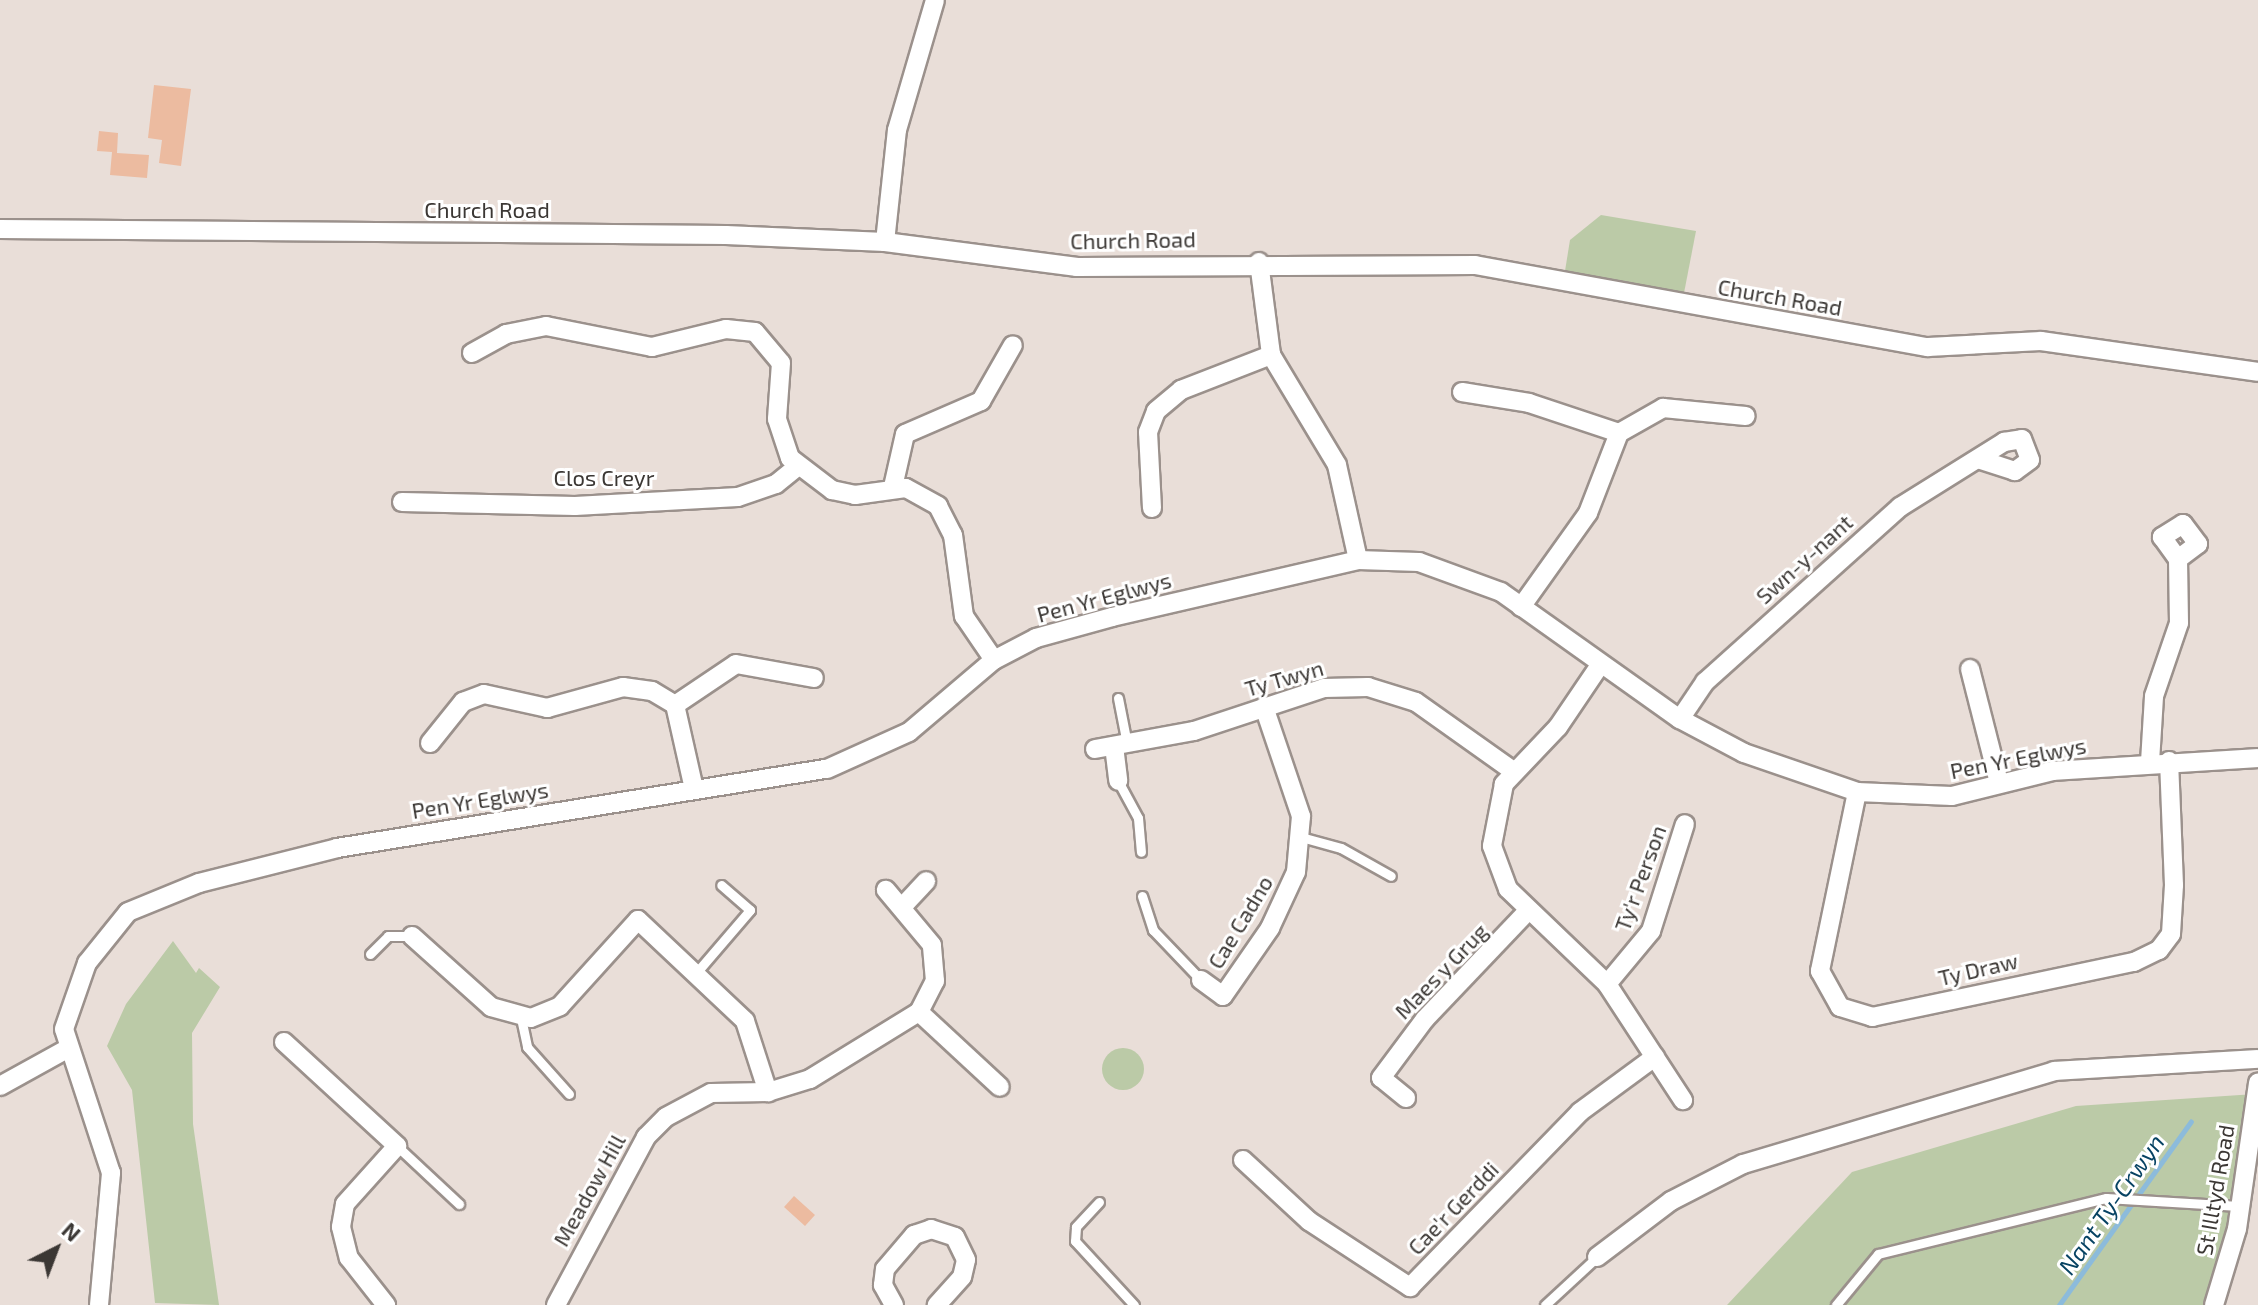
<!DOCTYPE html>
<html>
<head>
<meta charset="utf-8">
<style>
  body { margin:0 }
  #map { position:relative; width:2258px; height:1305px; overflow:hidden; background:#e9ded8; font-family:"Exo 2",sans-serif }
  div>[style] { position:absolute }
  [style*='--x'] { left:calc(var(--x)*1px); top:calc(var(--y)*1px); width:calc(var(--w)*1px); rotate:calc(var(--a)*1deg) }
  .green>* { inset:0; background:#bbcaa7 }
  .round { border-radius:50% }
  .stream>* { height:5px; margin:-2.5px; padding:0 2.5px; transform-origin:2.5px; border-radius:2.5px; background:#8cbbdb }
  .building>* { inset:0; background:#ecbba0 }
  .roads { filter:drop-shadow(2px 0 #9b918c) drop-shadow(-2px 0 #9b918c) drop-shadow(0 2px #9b918c) drop-shadow(0 -2px #9b918c) }
  .lane>* { height:9px; margin:-4.5px; padding:0 4.5px; transform-origin:4.5px; border-radius:4.5px; background:#fff }
  .street>* { height:18px; margin:-9px; padding:0 9px; transform-origin:9px; border-radius:9px; background:#fff }
  span { translate:-50% -50%; white-space:nowrap; text-align:center; line-height:1.15; -webkit-text-stroke:6px #fff; paint-order:stroke }
  .street-label { font-size:22px; color:#3b3734 }
  .water-label { font-size:24px; color:#074363; font-style:italic }
  .north { position:absolute; left:16px; top:1209px; width:80px; height:80px; -webkit-text-stroke:6px #fff; paint-order:stroke; rotate:42deg; font-size:22px; font-weight:700; line-height:32px; text-align:center; color:#3b3734 }
  .north::after { content:''; display:block; margin:auto; width:28px; height:36px; background:#3b3734; clip-path:polygon(50% 0,100% 100%,50% 72%,0 100%) }
</style>
</head>
<body>
<div id="map">
  <div class="green">
    <i style="clip-path:polygon(1601px 215px,1696px 231px,1684px 293px,1565px 271px,1570px 240px)"></i>
    <i style="clip-path:polygon(173px 941px,196px 973px,199px 968px,220px 987px,192px 1033px,193px 1124px,219px 1305px,155px 1303px,132px 1090px,107px 1046px,126px 1004px)"></i>
    <i class="round" style="left:1102px;top:1048px;width:42px;height:42px"></i>
    <i style="clip-path:polygon(2255px 1094px,2214px 1305px,1727px 1305px,1852px 1172px,2076px 1106px)"></i>
  </div>
  <div class="stream">
    <i style="--x:2059;--y:1305;--w:226;--a:-54.3"></i>
  </div>
  <div class="building">
    <i style="clip-path:polygon(154px 85px,191px 89px,181px 166px,159px 163px,162px 140px,148px 138px)"></i>
    <i style="clip-path:polygon(99px 131px,118px 133px,117px 153px,149px 155px,147px 178px,110px 175px,112px 152px,97px 151px)"></i>
    <i style="clip-path:polygon(794px 1196px,815px 1215px,805px 1226px,784px 1207px)"></i>
  </div>
  <div class="roads">
    <div class="lane">
      <i style="--x:1118;--y:698;--w:47;--a:78.9"></i>
      <i style="--x:1118;--y:781;--w:42;--a:61.6"></i>
      <i style="--x:1138;--y:818;--w:34;--a:85"></i>
      <i style="--x:1301;--y:837;--w:41;--a:15.4"></i>
      <i style="--x:1341;--y:848;--w:57;--a:29.2"></i>
      <i style="--x:1142;--y:896;--w:36;--a:72"></i>
      <i style="--x:1153;--y:930;--w:69;--a:46.2"></i>
      <i style="--x:370;--y:954;--w:25;--a:-45"></i>
      <i style="--x:388;--y:936;--w:24;--a:0"></i>
      <i style="--x:696;--y:973;--w:83;--a:-49.4"></i>
      <i style="--x:750;--y:910;--w:38;--a:-139"></i>
      <i style="--x:521;--y:1018;--w:30;--a:78"></i>
      <i style="--x:527;--y:1047;--w:63;--a:48.2"></i>
      <i style="--x:397;--y:1146;--w:85;--a:43.1"></i>
      <i style="--x:1099;--y:1202;--w:34;--a:133"></i>
      <i style="--x:1076;--y:1227;--w:14;--a:94"></i>
      <i style="--x:1075;--y:1241;--w:87;--a:47.3"></i>
      <i style="--x:1545;--y:1305;--w:71;--a:-42.7"></i>
      <i style="--x:1836;--y:1305;--w:66;--a:-50.5"></i>
      <i style="--x:1878;--y:1254;--w:235;--a:-13.8"></i>
      <i style="--x:2106;--y:1198;--w:133;--a:3.4"></i>
    </div>
    <div class="street">
      <i style="--x:0;--y:229;--w:726;--a:0.47"></i>
      <i style="--x:726;--y:235;--w:159;--a:2.5"></i>
      <i style="--x:885;--y:242;--w:194;--a:7.4"></i>
      <i style="--x:1077;--y:267;--w:398;--a:-0.3"></i>
      <i style="--x:1475;--y:265;--w:460;--a:10.3"></i>
      <i style="--x:1928;--y:347;--w:113;--a:-3"></i>
      <i style="--x:2041;--y:341;--w:219;--a:8.1"></i>
      <i style="--x:885;--y:242;--w:113;--a:-83.9"></i>
      <i style="--x:897;--y:130;--w:135;--a:-73.7"></i>
      <i style="--x:1259;--y:262;--w:94;--a:82.6"></i>
      <i style="--x:472;--y:353;--w:39;--a:-29"></i>
      <i style="--x:506;--y:334;--w:41;--a:-11.3"></i>
      <i style="--x:546;--y:326;--w:108;--a:11.2"></i>
      <i style="--x:652;--y:347;--w:76;--a:-13.7"></i>
      <i style="--x:726;--y:329;--w:29;--a:6"></i>
      <i style="--x:755;--y:332;--w:40;--a:50"></i>
      <i style="--x:781;--y:363;--w:56;--a:94.1"></i>
      <i style="--x:777;--y:419;--w:41;--a:71.6"></i>
      <i style="--x:790;--y:458;--w:53;--a:37.3"></i>
      <i style="--x:832;--y:490;--w:24;--a:12"></i>
      <i style="--x:855;--y:495;--w:51;--a:-7.8"></i>
      <i style="--x:906;--y:488;--w:37;--a:29"></i>
      <i style="--x:938;--y:506;--w:33;--a:63"></i>
      <i style="--x:953;--y:535;--w:82;--a:82.3"></i>
      <i style="--x:964;--y:616;--w:53;--a:55.7"></i>
      <i style="--x:1462;--y:392;--w:68;--a:9.3"></i>
      <i style="--x:1529;--y:403;--w:95;--a:18.4"></i>
      <i style="--x:1619;--y:433;--w:51;--a:-29.6"></i>
      <i style="--x:1663;--y:408;--w:83;--a:5.5"></i>
      <i style="--x:893;--y:487;--w:54;--a:-77.2"></i>
      <i style="--x:905;--y:434;--w:83;--a:-23.5"></i>
      <i style="--x:981;--y:401;--w:64;--a:-60.3"></i>
      <i style="--x:402;--y:502;--w:173;--a:1.3"></i>
      <i style="--x:575;--y:506;--w:163;--a:-3.2"></i>
      <i style="--x:738;--y:497;--w:40;--a:-18.9"></i>
      <i style="--x:776;--y:484;--w:27;--a:-39"></i>
      <i style="--x:1152;--y:508;--w:76;--a:-93"></i>
      <i style="--x:1148;--y:432;--w:22;--a:-69"></i>
      <i style="--x:1156;--y:411;--w:33;--a:-40"></i>
      <i style="--x:1181;--y:390;--w:97;--a:-21.3"></i>
      <i style="--x:1271;--y:355;--w:128;--a:59"></i>
      <i style="--x:1337;--y:465;--w:97;--a:77.5"></i>
      <i style="--x:1521;--y:607;--w:115;--a:-54.5"></i>
      <i style="--x:1588;--y:513;--w:86;--a:-68.8"></i>
      <i style="--x:1600;--y:665;--w:75;--a:124.1"></i>
      <i style="--x:1558;--y:727;--w:79;--a:133.5"></i>
      <i style="--x:1504;--y:784;--w:63;--a:101"></i>
      <i style="--x:1492;--y:846;--w:46;--a:69.6"></i>
      <i style="--x:1508;--y:889;--w:137;--a:43.8"></i>
      <i style="--x:1607;--y:984;--w:139;--a:56.8"></i>
      <i style="--x:1970;--y:669;--w:118;--a:75.7"></i>
      <i style="--x:1680;--y:719;--w:45;--a:-56"></i>
      <i style="--x:1705;--y:682;--w:262;--a:-41.9"></i>
      <i style="--x:1900;--y:507;--w:123;--a:-32"></i>
      <i style="--x:2004;--y:442;--w:18;--a:-9"></i>
      <i style="--x:2022;--y:439;--w:22;--a:69"></i>
      <i style="--x:2030;--y:460;--w:19;--a:144"></i>
      <i style="--x:2015;--y:471;--w:36;--a:-162"></i>
      <i style="--x:430;--y:743;--w:53;--a:-51.2"></i>
      <i style="--x:463;--y:702;--w:22;--a:-21"></i>
      <i style="--x:484;--y:694;--w:65;--a:12.5"></i>
      <i style="--x:547;--y:708;--w:79;--a:-15.4"></i>
      <i style="--x:623;--y:687;--w:29;--a:8"></i>
      <i style="--x:652;--y:691;--w:27;--a:31"></i>
      <i style="--x:1114;--y:746;--w:35;--a:83"></i>
      <i style="--x:1095;--y:749;--w:101;--a:-10.3"></i>
      <i style="--x:1194;--y:731;--w:137;--a:-18.3"></i>
      <i style="--x:1324;--y:688;--w:44;--a:-1.3"></i>
      <i style="--x:1368;--y:687;--w:50;--a:17.4"></i>
      <i style="--x:1416;--y:702;--w:119;--a:35.4"></i>
      <i style="--x:2150;--y:762;--w:66;--a:-86.5"></i>
      <i style="--x:2154;--y:696;--w:77;--a:-71.1"></i>
      <i style="--x:2179;--y:623;--w:64;--a:-90.9"></i>
      <i style="--x:2178;--y:559;--w:25;--a:-37"></i>
      <i style="--x:2198;--y:544;--w:25;--a:-127"></i>
      <i style="--x:2183;--y:524;--w:25;--a:148"></i>
      <i style="--x:2162;--y:537;--w:27;--a:54"></i>
      <i style="--x:694;--y:789;--w:86;--a:-102.7"></i>
      <i style="--x:675;--y:705;--w:73;--a:-33.9"></i>
      <i style="--x:736;--y:664;--w:79;--a:10.2"></i>
      <i style="--x:1857;--y:792;--w:183;--a:101.7"></i>
      <i style="--x:1820;--y:971;--w:41;--a:60.9"></i>
      <i style="--x:1840;--y:1007;--w:34;--a:17"></i>
      <i style="--x:1872;--y:1017;--w:268;--a:-11.9"></i>
      <i style="--x:2134;--y:962;--w:28;--a:-26"></i>
      <i style="--x:2159;--y:950;--w:20;--a:-53"></i>
      <i style="--x:2171;--y:934;--w:49;--a:-86.5"></i>
      <i style="--x:2174;--y:885;--w:124;--a:-92.3"></i>
      <i style="--x:903;--y:906;--w:34;--a:-47"></i>
      <i style="--x:412;--y:936;--w:106;--a:41.9"></i>
      <i style="--x:491;--y:1007;--w:41;--a:15.4"></i>
      <i style="--x:531;--y:1018;--w:31;--a:-22"></i>
      <i style="--x:560;--y:1006;--w:116;--a:-47.8"></i>
      <i style="--x:638;--y:920;--w:147;--a:43.3"></i>
      <i style="--x:745;--y:1021;--w:75;--a:72.1"></i>
      <i style="--x:1201;--y:980;--w:27;--a:36"></i>
      <i style="--x:1223;--y:996;--w:83;--a:-55.3"></i>
      <i style="--x:1270;--y:928;--w:62;--a:-65.1"></i>
      <i style="--x:1296;--y:872;--w:56;--a:-84.9"></i>
      <i style="--x:1301;--y:816;--w:115;--a:-108.7"></i>
      <i style="--x:1607;--y:984;--w:69;--a:-50.3"></i>
      <i style="--x:1651;--y:931;--w:112;--a:-72.4"></i>
      <i style="--x:919;--y:1012;--w:110;--a:42.8"></i>
      <i style="--x:284;--y:1042;--w:154;--a:42.6"></i>
      <i style="--x:397;--y:1146;--w:78;--a:131.9"></i>
      <i style="--x:345;--y:1204;--w:23;--a:100"></i>
      <i style="--x:341;--y:1227;--w:32;--a:76"></i>
      <i style="--x:349;--y:1258;--w:60;--a:51.8"></i>
      <i style="--x:0;--y:1086;--w:77;--a:-28.9"></i>
      <i style="--x:1406;--y:1098;--w:32;--a:-141"></i>
      <i style="--x:1381;--y:1078;--w:74;--a:-53.3"></i>
      <i style="--x:1425;--y:1019;--w:149;--a:-46.4"></i>
      <i style="--x:1243;--y:1160;--w:90;--a:42.7"></i>
      <i style="--x:1309;--y:1221;--w:121;--a:33.2"></i>
      <i style="--x:1410;--y:1287;--w:244;--a:-45.8"></i>
      <i style="--x:1580;--y:1112;--w:93;--a:-36.3"></i>
      <i style="--x:1597;--y:1257;--w:93;--a:-37.1"></i>
      <i style="--x:1671;--y:1201;--w:81;--a:-27.2"></i>
      <i style="--x:1743;--y:1164;--w:325;--a:-16.6"></i>
      <i style="--x:2054;--y:1071;--w:204;--a:-3.4"></i>
      <i style="--x:99;--y:1305;--w:133;--a:-84.8"></i>
      <i style="--x:111;--y:1173;--w:151;--a:-108.1"></i>
      <i style="--x:64;--y:1029;--w:70;--a:-70.8"></i>
      <i style="--x:87;--y:963;--w:65;--a:-51.2"></i>
      <i style="--x:128;--y:912;--w:77;--a:-22.2"></i>
      <i style="--x:199;--y:883;--w:142;--a:-14.2"></i>
      <i style="--x:337;--y:848;--w:496;--a:-9.2"></i>
      <i style="--x:827;--y:769;--w:90;--a:-24.3"></i>
      <i style="--x:909;--y:732;--w:111;--a:-40.3"></i>
      <i style="--x:994;--y:660;--w:47;--a:-27.6"></i>
      <i style="--x:1036;--y:638;--w:79;--a:-15.4"></i>
      <i style="--x:1112;--y:617;--w:253;--a:-13"></i>
      <i style="--x:1358;--y:560;--w:61;--a:1.9"></i>
      <i style="--x:1419;--y:562;--w:87;--a:20.1"></i>
      <i style="--x:1501;--y:592;--w:219;--a:35.4"></i>
      <i style="--x:1680;--y:719;--w:72;--a:28"></i>
      <i style="--x:1744;--y:753;--w:120;--a:19"></i>
      <i style="--x:1857;--y:792;--w:95;--a:2.4"></i>
      <i style="--x:1952;--y:796;--w:104;--a:-13.9"></i>
      <i style="--x:2053;--y:771;--w:205;--a:-3.6"></i>
      <i style="--x:556;--y:1305;--w:191;--a:-61.8"></i>
      <i style="--x:646;--y:1137;--w:28;--a:-45"></i>
      <i style="--x:666;--y:1117;--w:51;--a:-28.1"></i>
      <i style="--x:711;--y:1093;--w:57;--a:-1"></i>
      <i style="--x:768;--y:1092;--w:44;--a:-17.2"></i>
      <i style="--x:810;--y:1079;--w:128;--a:-31.6"></i>
      <i style="--x:919;--y:1012;--w:35;--a:-63"></i>
      <i style="--x:935;--y:981;--w:36;--a:-95"></i>
      <i style="--x:932;--y:945;--w:72;--a:-129.9"></i>
      <i style="--x:894;--y:1305;--w:23;--a:-119"></i>
      <i style="--x:883;--y:1285;--w:16;--a:-83"></i>
      <i style="--x:885;--y:1269;--w:45;--a:-49.5"></i>
      <i style="--x:914;--y:1235;--w:18;--a:-19"></i>
      <i style="--x:931;--y:1229;--w:25;--a:18"></i>
      <i style="--x:955;--y:1237;--w:25;--a:64"></i>
      <i style="--x:966;--y:1260;--w:17;--a:103"></i>
      <i style="--x:962;--y:1277;--w:38;--a:132"></i>
      <i style="--x:2214;--y:1305;--w:79;--a:-73.2"></i>
      <i style="--x:2237;--y:1229;--w:148;--a:-81.8"></i>
    </div>
  </div>
  <div class="street-label">
    <span style="left:487px;top:210px">Church Road</span>
    <span style="left:1133px;top:240px;rotate:-1deg">Church Road</span>
    <span style="left:1780px;top:297px;rotate:10deg">Church Road</span>
    <span style="left:604px;top:478px">Clos Creyr</span>
    <span style="left:1804px;top:559px;rotate:-42deg">Swn-y-nant</span>
    <span style="left:1104px;top:597px;rotate:-15deg">Pen Yr Eglwys</span>
    <span style="left:1284px;top:678px;rotate:-16deg">Ty Twyn</span>
    <span style="left:2018px;top:758px;rotate:-11deg">Pen Yr Eglwys</span>
    <span style="left:480px;top:800px;rotate:-9deg">Pen Yr Eglwys</span>
    <span style="left:1640px;top:878px;rotate:-70deg">Ty'r Person</span>
    <span style="left:1240px;top:922px;rotate:-59deg">Cae Cadno</span>
    <span style="left:1978px;top:969px;rotate:-13deg">Ty Draw</span>
    <span style="left:1441px;top:971px;rotate:-46deg">Maes y Grug</span>
    <span style="left:589px;top:1190px;rotate:-61deg">Meadow Hill</span>
    <span style="left:2215px;top:1190px;rotate:-80deg">St Illtyd Road</span>
    <span style="left:1453px;top:1208px;rotate:-46deg">Cae'r Gerddi</span>
  </div>
  <div class="water-label">
    <span style="left:2111px;top:1204px;rotate:-55deg">Nant Ty-Crwyn</span>
  </div>
  <div class="north">N</div>
</div>
</body>
</html>
